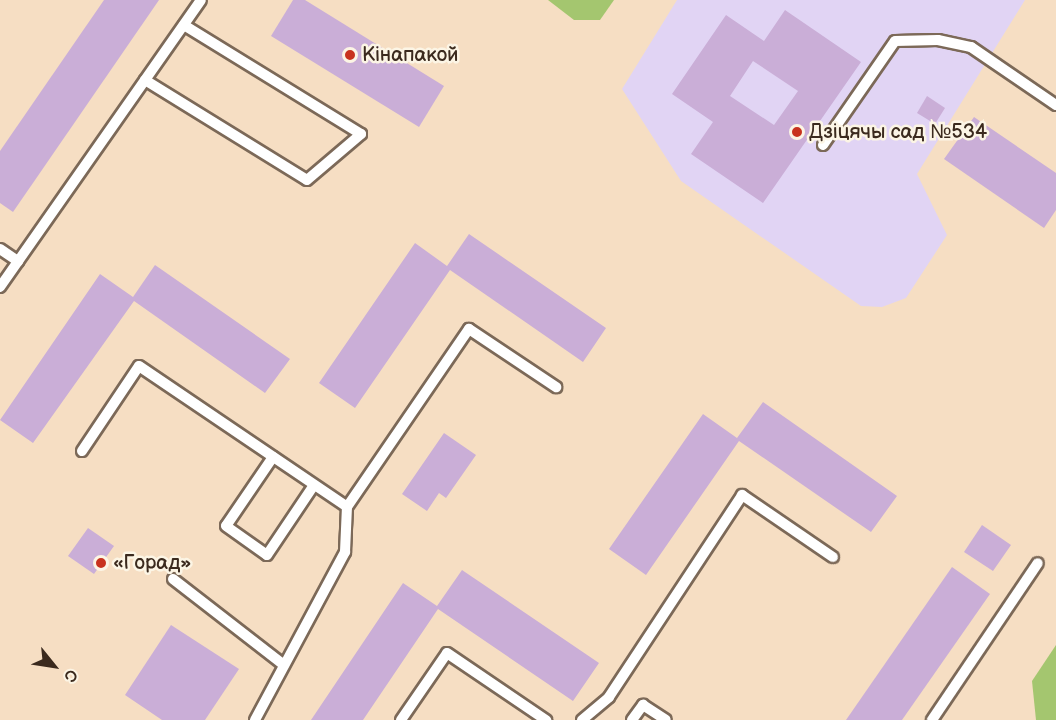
<!DOCTYPE html>
<html>
<head>
<meta charset="utf-8">
<style>
  body { margin:0 }
  #map { position:relative; width:1056px; height:720px; overflow:hidden; background:#f6dec3; font-family:"Balsamiq Sans",sans-serif }
  div>[style] { position:absolute }
  [style*='--x'] { left:calc(var(--x)*1px); top:calc(var(--y)*1px); width:calc(var(--w)*1px); rotate:calc(var(--a)*1deg) }
  .built>* { inset:0; background:#e1d4f4 }
  .green>* { inset:0; background:#a4c66f }
  .building>* { inset:0; background:#caaed7 }
  .roads { filter:drop-shadow(2px 0 #7c6958) drop-shadow(-2px 0 #7c6958) drop-shadow(0 2px #7c6958) drop-shadow(0 -2px #7c6958) }
  .lane>* { height:10px; margin:-5px; padding:0 5px; transform-origin:5px; border-radius:5px; background:#fff }
  .dots>* { width:16px; height:16px; translate:-50% -50%; box-sizing:border-box; border:3px solid #fcf5e5; border-radius:50% }
  span { translate:-50% -50%; white-space:nowrap; text-align:center; line-height:1.15; -webkit-text-stroke:5px #fcf5e5; paint-order:stroke }
  .poi-label { font-size:20px; color:#3b2a1e }
  .left { translate:0 -50%; text-align:left }
  .north { position:absolute; left:24px; top:636px; width:60px; height:60px; -webkit-text-stroke:4px #fcf5e5; paint-order:stroke; rotate:120deg; font-size:16px; font-weight:700; line-height:24px; text-align:center; color:#3b2a1e }
  .north::after { content:''; display:block; margin:auto; width:21px; height:27px; background:#3b2a1e; clip-path:polygon(50% 0,100% 100%,50% 72%,0 100%) }
</style>
</head>
<body>
<div id="map">
  <div class="built">
    <i style="clip-path:polygon(677px 0,1025px 0,917px 174px,947px 235px,906px 298px,882px 307px,861px 306px,681px 181px,622px 89px)"></i>
  </div>
  <div class="green">
    <i style="clip-path:polygon(548px 0,614px 0,600px 20px,574px 20px)"></i>
    <i style="clip-path:polygon(1056px 645px,1056px 720px,1036px 720px,1032px 681px)"></i>
  </div>
  <div class="building">
    <i style="clip-path:polygon(104px 0,159px 0,13px 212px,0 203px,0 151px)"></i>
    <i style="clip-path:polygon(293px 0,305px 0,444px 86px,419px 127px,271px 36px)"></i>
    <i style="clip-path:polygon(evenodd,785px 10px,861px 62px,763px 203px,691px 154px,713px 122px,672px 94px,726px 15px,764px 41px,785px 10px,753px 61px,798px 91px,774px 125px,730px 96px,753px 61px)"></i>
    <i style="clip-path:polygon(927px 96px,945px 108px,935px 124px,917px 113px)"></i>
    <i style="clip-path:polygon(974px 117px,1056px 173px,1056px 210px,1044px 228px,944px 159px)"></i>
    <i style="clip-path:polygon(469px 234px,606px 328px,583px 362px,450px 270px,355px 408px,319px 383px,415px 243px,447px 266px)"></i>
    <i style="clip-path:polygon(155px 265px,290px 359px,265px 393px,134px 301px,33px 443px,0 420px,100px 274px,133px 297px)"></i>
    <i style="clip-path:polygon(763px 402px,897px 496px,871px 532px,739px 441px,646px 575px,609px 549px,703px 414px,737px 438px)"></i>
    <i style="clip-path:polygon(444px 433px,476px 455px,446px 498px,439px 493px,427px 511px,402px 494px)"></i>
    <i style="clip-path:polygon(982px 525px,1011px 545px,993px 571px,964px 552px)"></i>
    <i style="clip-path:polygon(88px 528px,114px 546px,94px 574px,68px 556px)"></i>
    <i style="clip-path:polygon(952px 567px,990px 594px,902px 720px,846px 720px)"></i>
    <i style="clip-path:polygon(462px 570px,599px 663px,573px 701px,438px 609px,363px 720px,311px 720px,403px 583px,437px 606px)"></i>
    <i style="clip-path:polygon(171px 625px,239px 669px,205px 720px,162px 720px,125px 695px)"></i>
  </div>
  <div class="roads">
    <div class="lane">
      <i style="--x:145;--y:80;--w:190;--a:31.7"></i>
      <i style="--x:307;--y:180;--w:71;--a:-40.4"></i>
      <i style="--x:361;--y:134;--w:208;--a:-148.4"></i>
      <i style="--x:823;--y:145;--w:126;--a:-55.3"></i>
      <i style="--x:895;--y:41;--w:43;--a:-1.3"></i>
      <i style="--x:938;--y:40;--w:34;--a:12"></i>
      <i style="--x:971;--y:47;--w:103;--a:34.3"></i>
      <i style="--x:0;--y:249;--w:22;--a:34"></i>
      <i style="--x:0;--y:287;--w:350;--a:-55"></i>
      <i style="--x:82;--y:451;--w:102;--a:-56.2"></i>
      <i style="--x:139;--y:366;--w:251;--a:34.1"></i>
      <i style="--x:273;--y:457;--w:83;--a:124.3"></i>
      <i style="--x:226;--y:526;--w:50;--a:35.3"></i>
      <i style="--x:267;--y:555;--w:84;--a:-56.1"></i>
      <i style="--x:173;--y:579;--w:140;--a:37.8"></i>
      <i style="--x:255;--y:720;--w:191;--a:-61.8"></i>
      <i style="--x:345;--y:552;--w:45;--a:-87.5"></i>
      <i style="--x:347;--y:507;--w:216;--a:-55.6"></i>
      <i style="--x:469;--y:329;--w:105;--a:33.7"></i>
      <i style="--x:401;--y:720;--w:81;--a:-55.5"></i>
      <i style="--x:447;--y:653;--w:120;--a:34.1"></i>
      <i style="--x:582;--y:720;--w:35;--a:-40"></i>
      <i style="--x:609;--y:697;--w:242;--a:-56.6"></i>
      <i style="--x:742;--y:495;--w:110;--a:34.3"></i>
      <i style="--x:632;--y:720;--w:19;--a:-54"></i>
      <i style="--x:643;--y:705;--w:27;--a:33"></i>
      <i style="--x:932;--y:720;--w:189;--a:-56"></i>
    </div>
  </div>
  <div class="dots">
    <i style="left:350px;top:55px;background:#c8321e"></i>
    <i style="left:797px;top:132px;background:#c8321e"></i>
    <i style="left:101px;top:563px;background:#c8321e"></i>
  </div>
  <div class="poi-label">
    <span class="left" style="left:362px;top:55px">Кінапакой</span>
    <span class="left" style="left:809px;top:132px">Дзіцячы сад №534</span>
    <span class="left" style="left:113px;top:563px">«Горад»</span>
  </div>
  <div class="north">С</div>
</div>
</body>
</html>
